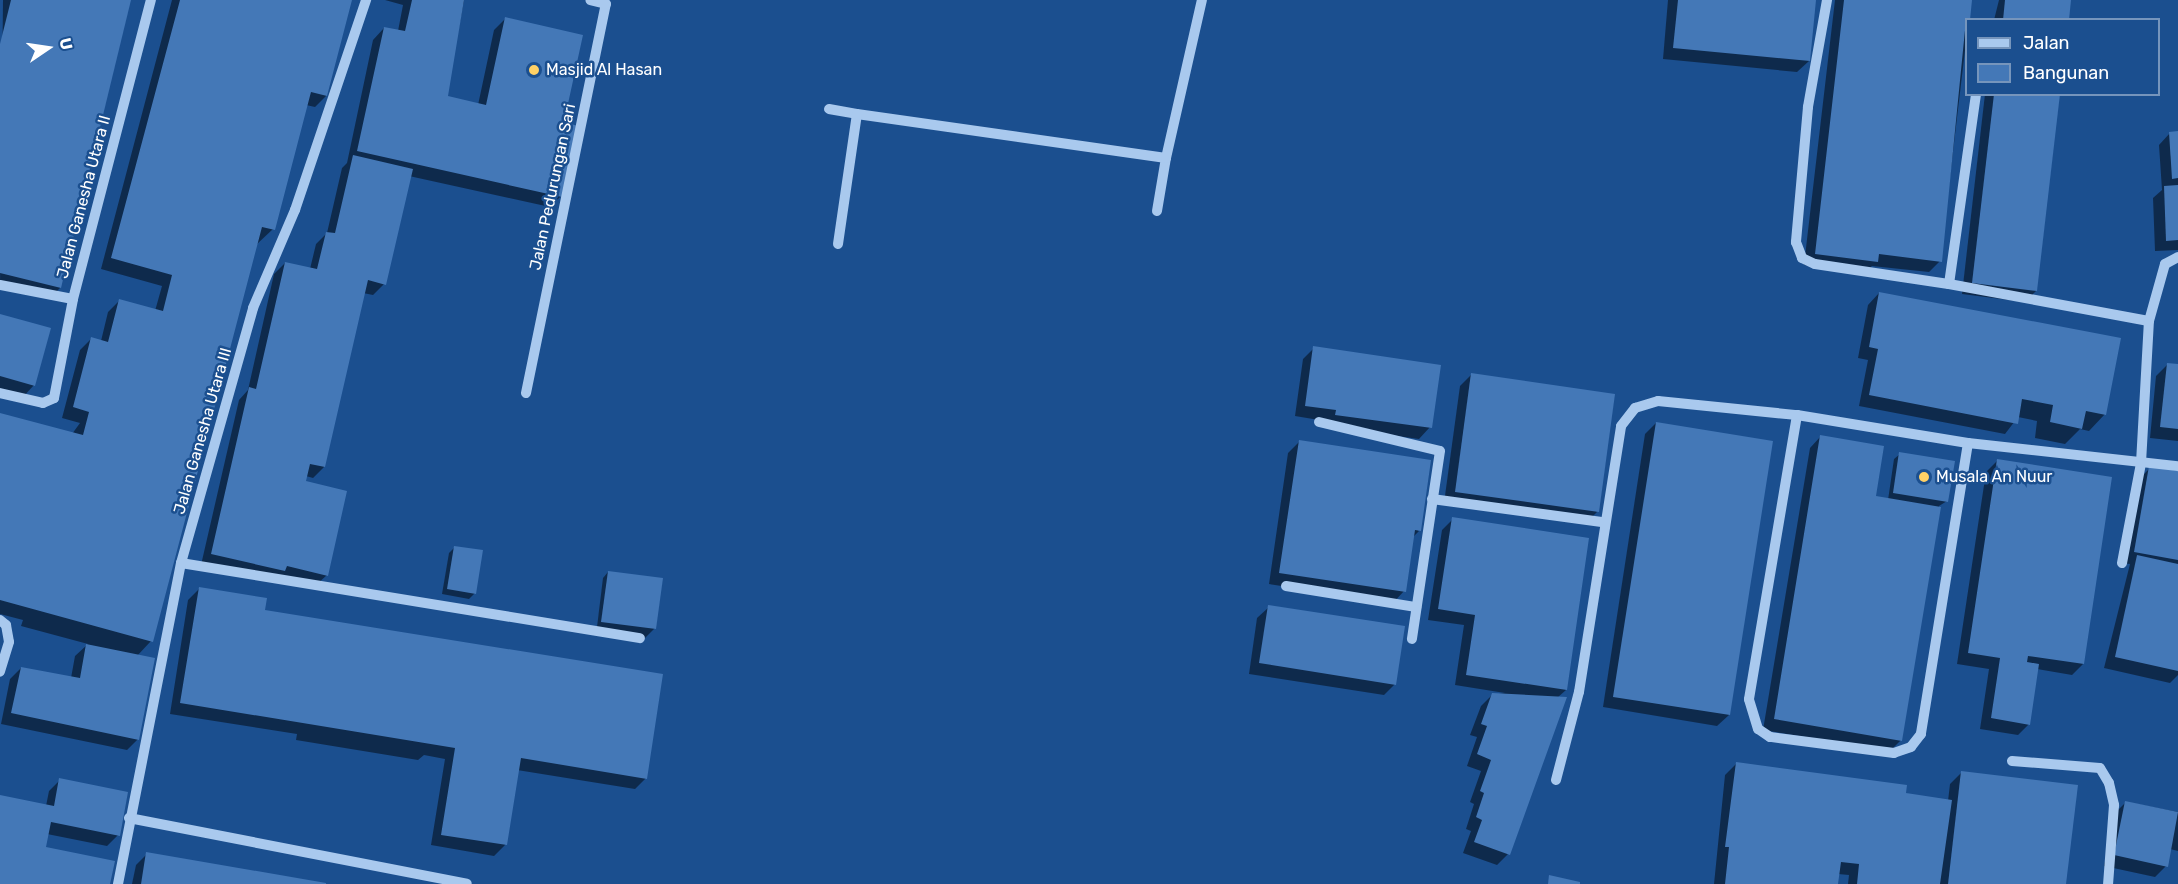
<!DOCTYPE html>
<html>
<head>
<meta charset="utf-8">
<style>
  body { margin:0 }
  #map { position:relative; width:2178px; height:884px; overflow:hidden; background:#1b4f8f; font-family:Rubik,sans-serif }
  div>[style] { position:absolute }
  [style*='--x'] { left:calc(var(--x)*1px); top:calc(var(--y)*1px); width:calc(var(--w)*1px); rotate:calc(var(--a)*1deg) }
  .shadow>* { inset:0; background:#0007 }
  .building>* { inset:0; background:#4478b7 }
  .minor>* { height:10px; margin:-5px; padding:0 5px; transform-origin:5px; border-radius:5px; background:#a9c9ee }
  .dots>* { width:16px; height:16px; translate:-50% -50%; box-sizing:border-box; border:3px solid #1b4f8f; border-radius:50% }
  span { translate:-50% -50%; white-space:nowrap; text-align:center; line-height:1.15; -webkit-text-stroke:5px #1b4f8f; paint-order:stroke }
  .poi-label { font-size:16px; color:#fff }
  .left { translate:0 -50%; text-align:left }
  .street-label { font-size:16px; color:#fff }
  .legend { position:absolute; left:1965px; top:18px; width:195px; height:78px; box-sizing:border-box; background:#1b4f8f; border:2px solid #7695bc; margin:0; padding:8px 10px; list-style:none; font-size:18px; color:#fff }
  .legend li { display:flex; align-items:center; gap:12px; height:30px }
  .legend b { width:30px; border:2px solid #7695bc }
  .north { position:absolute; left:18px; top:18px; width:60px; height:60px; -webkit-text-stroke:4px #1b4f8f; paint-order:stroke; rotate:77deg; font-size:16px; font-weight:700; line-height:24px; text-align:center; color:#fff }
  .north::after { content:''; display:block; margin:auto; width:21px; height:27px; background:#fff; clip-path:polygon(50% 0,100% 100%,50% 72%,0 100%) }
</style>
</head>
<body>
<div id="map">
  <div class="shadow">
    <i style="clip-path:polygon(3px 0,130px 0,60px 288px,49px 299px,0 287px)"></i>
    <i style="clip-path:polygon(172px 0,351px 0,326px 96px,315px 107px,306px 105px,273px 229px,256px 245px,151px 641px,137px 656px,138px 739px,127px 750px,1px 724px,10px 679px,21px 668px,71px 678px,75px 656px,88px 644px,21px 626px,23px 620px,0 614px,0 415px,72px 434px,80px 423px,62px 418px,80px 350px,91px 339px,101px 341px,108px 312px,119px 301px,155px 311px,162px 286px,101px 269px)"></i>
    <i style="clip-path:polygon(385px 0,464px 0,446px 97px,478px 105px,494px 30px,505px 19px,562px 124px,561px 196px,550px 207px,409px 176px,384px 284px,373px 295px,363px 293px,324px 467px,313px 478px,306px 476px,304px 482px,327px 575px,315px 586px,201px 565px,239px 400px,248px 390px,274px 274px,285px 263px,310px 269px,316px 244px,327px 233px,342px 168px,347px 163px,373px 40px,384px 28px,398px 31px,403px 5px)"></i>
    <i style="clip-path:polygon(1668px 0,1814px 0,1809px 61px,1797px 72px,1663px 59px)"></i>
    <i style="clip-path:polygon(1835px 0,1971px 0,1940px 261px,1929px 272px,1872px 266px,1865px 272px,1804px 265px)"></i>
    <i style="clip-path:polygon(1999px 0,2070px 0,2068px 20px,1994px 20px)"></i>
    <i style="clip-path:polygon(1985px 94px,2059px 94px,2036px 291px,2025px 302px,1962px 294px)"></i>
    <i style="clip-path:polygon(2170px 133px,2178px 133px,2178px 250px,2155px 251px,2153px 198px,2162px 190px,2159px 145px)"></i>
    <i style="clip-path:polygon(1879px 293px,2105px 414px,2089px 431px,2080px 429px,2065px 444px,2035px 438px,2037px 421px,2018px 417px,2005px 434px,1859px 406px,1868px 360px,1858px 358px,1868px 305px)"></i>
    <i style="clip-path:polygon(0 316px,34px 385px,23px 397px,0 390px)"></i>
    <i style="clip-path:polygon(1314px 348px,1430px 427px,1419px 439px,1325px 426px,1325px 421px,1295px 416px,1303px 359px)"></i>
    <i style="clip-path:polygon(2178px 354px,2178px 441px,2150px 438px,2156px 376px,2167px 365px,2178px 365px)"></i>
    <i style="clip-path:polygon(1471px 375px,1597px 512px,1586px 523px,1444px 503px,1460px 386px)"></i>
    <i style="clip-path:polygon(1656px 423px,1729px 715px,1717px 726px,1603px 707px,1645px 434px)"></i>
    <i style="clip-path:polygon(1821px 436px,1874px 497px,1888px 500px,1894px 459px,1900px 454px,1947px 501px,1939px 506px,1901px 740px,1890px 751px,1763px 730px,1810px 448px)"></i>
    <i style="clip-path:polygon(1299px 442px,1419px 531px,1412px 538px,1404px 591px,1393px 603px,1269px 584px,1288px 453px)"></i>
    <i style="clip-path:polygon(1997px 461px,2083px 664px,2072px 675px,2037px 669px,2029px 724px,2018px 735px,1980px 729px,1989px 669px,1957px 664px,1986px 472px)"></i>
    <i style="clip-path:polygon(2150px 468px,2178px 473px,2178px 675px,2170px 683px,2104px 668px,2130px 564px,2123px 563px,2139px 479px)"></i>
    <i style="clip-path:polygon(1453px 519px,1566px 690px,1557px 698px,1508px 854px,1497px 865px,1463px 853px,1471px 831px,1466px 829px,1474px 804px,1470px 802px,1481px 771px,1467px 766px,1477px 737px,1470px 735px,1481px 706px,1492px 695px,1505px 693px,1455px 685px,1464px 625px,1428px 620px,1442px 530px)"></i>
    <i style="clip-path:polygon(454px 548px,475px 593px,469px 599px,442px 594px,449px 553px)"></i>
    <i style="clip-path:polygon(608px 572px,655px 628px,644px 639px,597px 627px,603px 578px)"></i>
    <i style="clip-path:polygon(199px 589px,263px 611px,646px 778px,635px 789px,517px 770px,505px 845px,494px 856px,431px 845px,445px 759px,424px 755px,418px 760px,296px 740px,297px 734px,170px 714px,188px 600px)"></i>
    <i style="clip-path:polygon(1269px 607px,1395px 684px,1384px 695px,1249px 674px,1257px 618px)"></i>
    <i style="clip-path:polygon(1736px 764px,1948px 801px,1950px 784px,1961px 773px,2065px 884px,1848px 884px,1849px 875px,1838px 874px,1836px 884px,1714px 884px,1725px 775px)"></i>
    <i style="clip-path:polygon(60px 780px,118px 835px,107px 846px,47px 834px,44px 848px,109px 884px,0 884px,0 796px,46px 806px,49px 791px)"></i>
    <i style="clip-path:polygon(2126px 802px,2178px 812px,2178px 851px,2170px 849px,2166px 866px,2155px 877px,2104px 866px,2115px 813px)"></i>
    <i style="clip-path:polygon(147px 854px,323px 884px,132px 884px,136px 865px)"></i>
  </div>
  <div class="building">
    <i style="clip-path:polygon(11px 0,131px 0,61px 288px,0 273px,0 44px)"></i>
    <i style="clip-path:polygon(180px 0,352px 0,327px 96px,311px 92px,275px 230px,262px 227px,153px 642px,0 600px,0 413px,83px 435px,89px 412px,73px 407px,91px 337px,108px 342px,119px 299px,163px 311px,172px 275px,111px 258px)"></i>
    <i style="clip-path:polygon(412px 0,464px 0,448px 96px,486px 105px,505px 17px,583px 35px,564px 122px,578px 126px,562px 197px,357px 151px,384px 27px,405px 31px)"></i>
    <i style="clip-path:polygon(1678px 0,1816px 0,1810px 61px,1673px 48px)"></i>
    <i style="clip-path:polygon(1844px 0,1972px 0,1970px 20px,1966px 20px,1942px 262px,1879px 254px,1878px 262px,1815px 254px)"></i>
    <i style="clip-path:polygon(2005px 0,2071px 0,2069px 20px,2003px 20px)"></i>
    <i style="clip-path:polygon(1994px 94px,2060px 94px,2037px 291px,1972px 283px)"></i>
    <i style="clip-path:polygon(2178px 131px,2178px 178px,2172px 179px,2169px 132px)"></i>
    <i style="clip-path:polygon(353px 155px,413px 169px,386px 285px,368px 280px,325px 467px,310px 464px,306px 481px,347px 491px,328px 576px,287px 566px,285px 571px,211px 554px,249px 387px,256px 389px,285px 262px,317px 269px,326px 232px,335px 233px)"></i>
    <i style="clip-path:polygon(2178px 185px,2178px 240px,2166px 241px,2164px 186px)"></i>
    <i style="clip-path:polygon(1879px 292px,2121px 338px,2106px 415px,2086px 411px,2082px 429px,2050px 422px,2053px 405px,2022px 399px,2018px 424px,1869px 395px,1878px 349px,1869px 347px)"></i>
    <i style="clip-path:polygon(0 314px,51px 328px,35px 386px,0 376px)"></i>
    <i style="clip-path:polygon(1313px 346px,1441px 365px,1432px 428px,1335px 415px,1336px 410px,1305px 406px)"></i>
    <i style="clip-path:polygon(2167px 363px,2178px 364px,2178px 429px,2160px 427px)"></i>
    <i style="clip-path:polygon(1471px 373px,1615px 394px,1599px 512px,1455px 492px)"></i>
    <i style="clip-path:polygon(1656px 422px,1773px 441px,1730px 715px,1613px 697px)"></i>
    <i style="clip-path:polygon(1820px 435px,1884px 446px,1876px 496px,1941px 507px,1902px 741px,1774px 719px)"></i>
    <i style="clip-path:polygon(1299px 440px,1431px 460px,1421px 531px,1415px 530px,1406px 592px,1279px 573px)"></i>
    <i style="clip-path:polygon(1899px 452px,1955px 461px,1948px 502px,1893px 493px)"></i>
    <i style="clip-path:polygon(1997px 459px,2112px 477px,2084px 664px,2028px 656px,2027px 662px,2039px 664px,2030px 725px,1991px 718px,2000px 658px,1968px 653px)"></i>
    <i style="clip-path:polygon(2149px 466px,2178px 471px,2178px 560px,2134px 552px)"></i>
    <i style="clip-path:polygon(1452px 517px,1589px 538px,1567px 690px,1466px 675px,1475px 615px,1438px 609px)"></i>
    <i style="clip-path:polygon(454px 546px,483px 550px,476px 594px,447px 589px)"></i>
    <i style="clip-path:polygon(2137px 555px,2178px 564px,2178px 671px,2115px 657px)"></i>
    <i style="clip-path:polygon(608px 571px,663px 578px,656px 629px,601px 622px)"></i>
    <i style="clip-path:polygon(199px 587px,267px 598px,265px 610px,663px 674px,647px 779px,521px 758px,507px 845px,441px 835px,455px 748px,180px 703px)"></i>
    <i style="clip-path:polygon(1268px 605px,1405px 626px,1396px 685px,1259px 663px)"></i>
    <i style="clip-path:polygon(86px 644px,155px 658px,139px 740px,11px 713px,21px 667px,80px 678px)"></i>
    <i style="clip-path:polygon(1492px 693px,1567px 697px,1510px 855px,1474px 842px,1482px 820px,1476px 817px,1484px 793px,1480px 791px,1491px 760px,1477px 754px,1487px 726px,1481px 724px)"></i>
    <i style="clip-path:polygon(1736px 762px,1907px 785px,1906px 793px,1952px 800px,1940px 884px,1857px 884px,1859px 864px,1841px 862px,1838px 884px,1725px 884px,1729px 847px,1725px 847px)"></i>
    <i style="clip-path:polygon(1961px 771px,2078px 785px,2066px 884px,1948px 884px)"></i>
    <i style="clip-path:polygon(59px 778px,128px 792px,120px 836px,51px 822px,46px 847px,115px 861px,110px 884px,0 884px,0 795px,54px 806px)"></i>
    <i style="clip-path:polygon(2125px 801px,2178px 812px,2168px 867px,2114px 855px)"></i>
    <i style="clip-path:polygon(146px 852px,326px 883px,326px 884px,141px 884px)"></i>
    <i style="clip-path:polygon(1549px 875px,1580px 882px,1580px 884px,1548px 884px)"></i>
  </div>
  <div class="minor">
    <i style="--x:1827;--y:0;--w:109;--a:100.1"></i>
    <i style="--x:1808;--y:107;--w:136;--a:95.1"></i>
    <i style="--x:1796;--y:242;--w:17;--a:69"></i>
    <i style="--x:1802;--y:258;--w:14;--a:25"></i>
    <i style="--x:1815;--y:264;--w:135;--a:8.5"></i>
    <i style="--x:1949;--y:284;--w:203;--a:10.5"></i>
    <i style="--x:829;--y:109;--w:28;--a:10"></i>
    <i style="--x:1157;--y:211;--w:54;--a:-80.4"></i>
    <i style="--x:838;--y:244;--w:131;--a:-81.7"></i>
    <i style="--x:857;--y:114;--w:312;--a:8.1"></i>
    <i style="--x:1166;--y:158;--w:162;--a:-77.2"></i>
    <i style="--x:1949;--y:284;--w:192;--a:-81.9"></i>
    <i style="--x:0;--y:285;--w:74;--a:10.9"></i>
    <i style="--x:0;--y:393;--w:44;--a:13.1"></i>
    <i style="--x:43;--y:403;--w:12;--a:-24"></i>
    <i style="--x:54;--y:398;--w:101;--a:-79.1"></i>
    <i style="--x:73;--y:299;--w:309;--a:-75.4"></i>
    <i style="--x:526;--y:393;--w:397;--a:-78.4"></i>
    <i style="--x:606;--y:4;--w:16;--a:-166"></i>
    <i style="--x:1319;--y:422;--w:124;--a:13.5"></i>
    <i style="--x:1440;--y:451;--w:190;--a:98.5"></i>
    <i style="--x:1968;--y:443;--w:295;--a:99.2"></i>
    <i style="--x:1921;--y:734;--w:16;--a:128"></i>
    <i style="--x:1911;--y:747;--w:18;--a:161"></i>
    <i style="--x:1894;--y:753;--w:125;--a:-172.6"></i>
    <i style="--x:1770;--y:737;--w:14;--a:-146"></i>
    <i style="--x:1758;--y:729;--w:31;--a:-107"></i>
    <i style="--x:1749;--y:699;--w:288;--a:-80.4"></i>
    <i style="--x:1797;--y:415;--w:173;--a:9.3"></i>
    <i style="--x:1968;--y:443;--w:211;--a:6.3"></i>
    <i style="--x:1432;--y:499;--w:173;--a:7.7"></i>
    <i style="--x:181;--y:563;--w:465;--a:9.3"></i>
    <i style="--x:2122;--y:563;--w:102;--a:-79.2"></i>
    <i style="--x:2141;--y:463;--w:142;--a:-86.8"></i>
    <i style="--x:2149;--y:321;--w:59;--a:-74.3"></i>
    <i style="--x:2165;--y:264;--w:15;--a:-28"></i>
    <i style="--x:1286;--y:586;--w:132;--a:9.2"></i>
    <i style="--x:0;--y:620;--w:8;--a:40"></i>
    <i style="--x:6;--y:625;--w:17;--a:80"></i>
    <i style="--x:9;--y:642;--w:31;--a:107"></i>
    <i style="--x:2012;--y:761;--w:88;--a:4.5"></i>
    <i style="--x:2100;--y:768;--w:17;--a:59"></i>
    <i style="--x:2109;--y:783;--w:23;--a:77"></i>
    <i style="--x:2114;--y:805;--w:79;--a:94.3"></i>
    <i style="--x:1556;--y:780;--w:91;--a:-75.4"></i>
    <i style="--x:1579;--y:692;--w:269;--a:-81"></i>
    <i style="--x:1621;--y:426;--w:23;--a:-52"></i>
    <i style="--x:1635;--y:408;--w:24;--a:-17"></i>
    <i style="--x:1658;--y:401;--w:140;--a:5.8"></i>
    <i style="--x:129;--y:818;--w:344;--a:11"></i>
    <i style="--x:118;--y:884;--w:327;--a:-78.9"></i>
    <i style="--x:181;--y:563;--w:265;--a:-74.2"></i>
    <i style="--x:253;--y:308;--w:107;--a:-66.8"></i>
    <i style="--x:295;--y:210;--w:222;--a:-71.3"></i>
  </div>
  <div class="dots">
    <i style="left:534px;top:70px;background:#ffd166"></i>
    <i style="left:1924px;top:477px;background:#ffd166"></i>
  </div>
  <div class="poi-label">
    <span class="left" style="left:546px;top:70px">Masjid Al Hasan</span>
    <span class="left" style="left:1936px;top:477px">Musala An Nuur</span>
  </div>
  <div class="street-label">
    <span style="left:553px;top:187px;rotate:-78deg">Jalan Pedurungan Sari</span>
    <span style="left:84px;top:197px;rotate:-75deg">Jalan Ganesha Utara II</span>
    <span style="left:203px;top:431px;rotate:-74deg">Jalan Ganesha Utara III</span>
  </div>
  <ul class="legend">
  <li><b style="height:8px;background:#a9c9ee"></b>Jalan</li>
  <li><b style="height:16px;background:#4478b7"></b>Bangunan</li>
  </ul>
  <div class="north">U</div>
</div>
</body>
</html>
